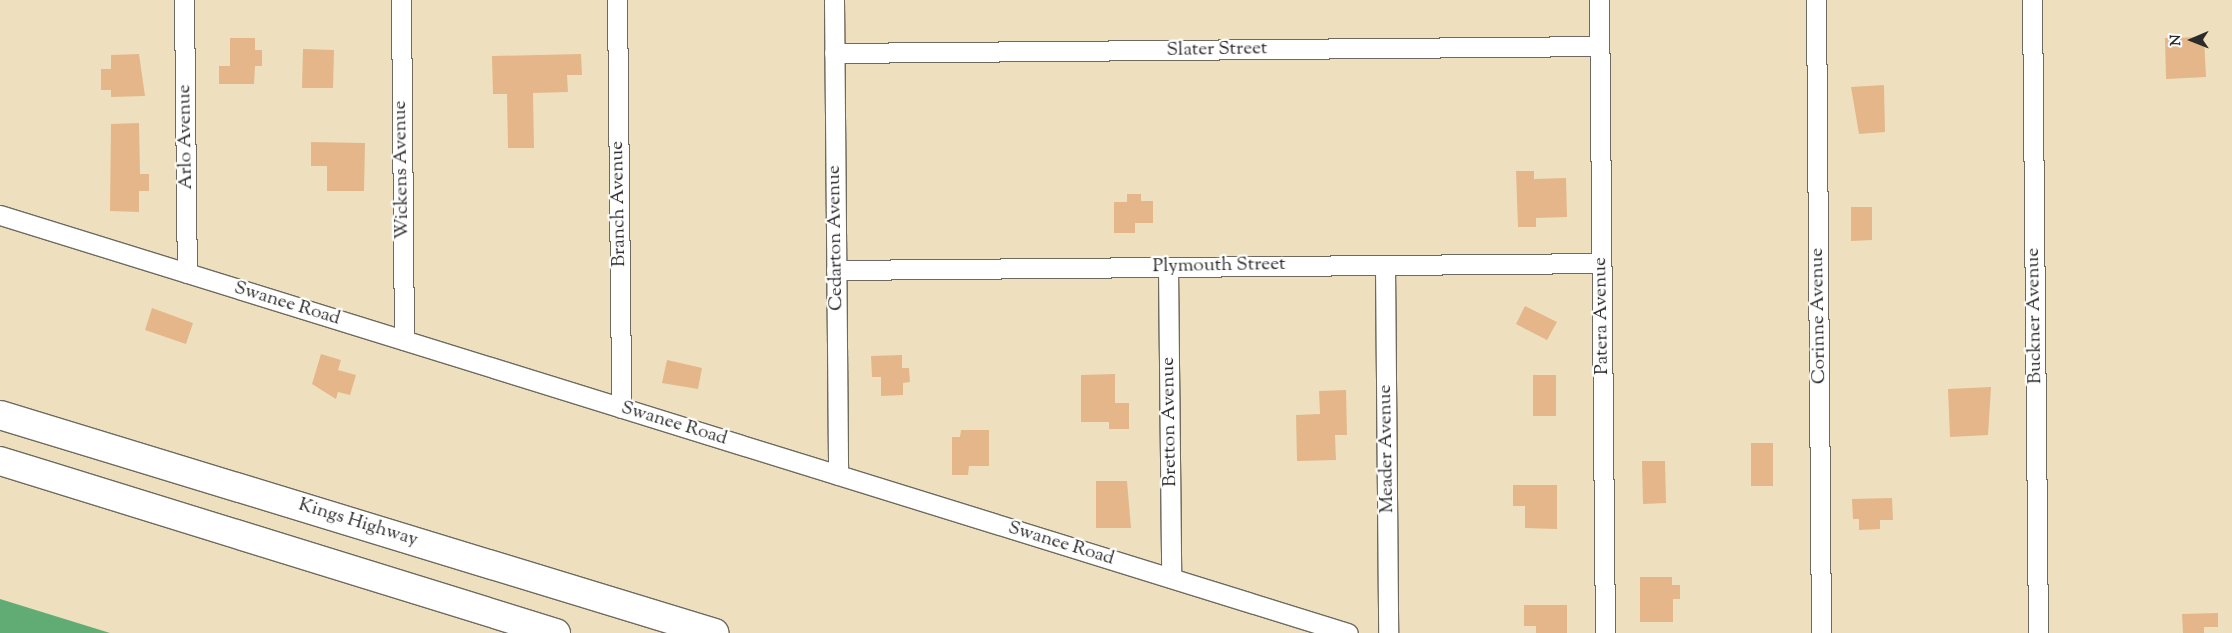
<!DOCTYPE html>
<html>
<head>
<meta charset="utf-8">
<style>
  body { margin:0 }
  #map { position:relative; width:2232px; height:633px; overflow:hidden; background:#eee0bf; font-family:"Sorts Mill Goudy",serif }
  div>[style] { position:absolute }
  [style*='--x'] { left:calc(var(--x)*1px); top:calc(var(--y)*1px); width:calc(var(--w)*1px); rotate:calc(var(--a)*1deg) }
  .forest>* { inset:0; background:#61ac74 }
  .building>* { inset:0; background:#e4b68a }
  .roads { filter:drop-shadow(1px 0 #6f6a5f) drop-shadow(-1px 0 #6f6a5f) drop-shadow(0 1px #6f6a5f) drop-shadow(0 -1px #6f6a5f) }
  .minor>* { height:19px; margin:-9.5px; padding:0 9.5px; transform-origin:9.5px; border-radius:9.5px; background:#fff }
  .secondary>* { height:28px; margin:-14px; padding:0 14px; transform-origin:14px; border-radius:14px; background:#fff }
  span { translate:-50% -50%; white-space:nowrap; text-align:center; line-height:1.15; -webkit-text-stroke:4.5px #fff; paint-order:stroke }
  .street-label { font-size:19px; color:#2b2b2b }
  .north { position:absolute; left:2167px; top:15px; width:50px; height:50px; -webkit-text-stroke:4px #fff; paint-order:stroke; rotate:269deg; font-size:14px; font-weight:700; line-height:20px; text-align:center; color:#2b2b2b }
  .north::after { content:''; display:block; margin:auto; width:18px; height:22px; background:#2b2b2b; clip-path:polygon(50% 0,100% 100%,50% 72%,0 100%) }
</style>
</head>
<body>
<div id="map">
  <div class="forest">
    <i style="clip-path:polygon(0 599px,110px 633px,0 633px)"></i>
  </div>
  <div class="building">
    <i style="clip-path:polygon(2204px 37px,2206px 77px,2166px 79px,2165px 38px)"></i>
    <i style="clip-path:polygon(230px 38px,255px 38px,255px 50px,262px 50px,262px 66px,255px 66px,254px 84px,219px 84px,219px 66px,230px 66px)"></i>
    <i style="clip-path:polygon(303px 49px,334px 50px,333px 88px,302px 88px)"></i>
    <i style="clip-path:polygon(139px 54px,145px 96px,111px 97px,111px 90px,101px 90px,101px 69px,111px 69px,111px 55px)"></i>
    <i style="clip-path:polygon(581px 54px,582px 75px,567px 75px,568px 92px,533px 93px,534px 148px,508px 148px,507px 94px,493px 94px,492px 56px)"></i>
    <i style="clip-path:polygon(1884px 85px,1885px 132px,1859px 134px,1851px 87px)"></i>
    <i style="clip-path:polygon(139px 123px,140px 174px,149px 174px,149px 191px,139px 191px,139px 212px,110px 211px,111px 124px)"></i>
    <i style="clip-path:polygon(311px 142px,365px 143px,364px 191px,327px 191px,327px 166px,311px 166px)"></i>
    <i style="clip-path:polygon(1516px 171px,1534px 171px,1534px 179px,1566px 178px,1567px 217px,1536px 218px,1536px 227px,1518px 227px)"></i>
    <i style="clip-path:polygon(1127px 194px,1141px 194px,1141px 201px,1153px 201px,1153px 223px,1135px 223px,1135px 233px,1114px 233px,1114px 202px,1127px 202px)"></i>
    <i style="clip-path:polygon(1851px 207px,1872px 207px,1872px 240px,1851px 241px)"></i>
    <i style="clip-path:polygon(1525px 306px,1557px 322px,1547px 340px,1516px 324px)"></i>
    <i style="clip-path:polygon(152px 308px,193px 323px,186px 344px,145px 330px)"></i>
    <i style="clip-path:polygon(321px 354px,341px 360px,338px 370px,356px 375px,350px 395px,338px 392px,336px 399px,312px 384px)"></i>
    <i style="clip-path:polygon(902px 355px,902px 368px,909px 368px,910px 382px,903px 383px,903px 395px,881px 396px,881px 377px,872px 377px,871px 356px)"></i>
    <i style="clip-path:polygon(667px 360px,702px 368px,698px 389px,662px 383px)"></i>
    <i style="clip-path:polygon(1115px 374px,1115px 403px,1129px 403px,1129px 429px,1109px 429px,1109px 422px,1081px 422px,1081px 375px)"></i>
    <i style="clip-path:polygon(1533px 375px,1556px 375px,1556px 416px,1533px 416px)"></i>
    <i style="clip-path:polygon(1991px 387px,1988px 435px,1950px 437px,1948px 389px)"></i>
    <i style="clip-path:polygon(1346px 390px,1347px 435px,1335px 435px,1336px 460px,1297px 461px,1296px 415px,1320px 414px,1319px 391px)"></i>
    <i style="clip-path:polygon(961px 430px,989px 430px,989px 466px,969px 466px,968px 475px,952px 475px,952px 437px,960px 437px)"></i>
    <i style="clip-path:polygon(1751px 443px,1773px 443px,1773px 486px,1751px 486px)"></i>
    <i style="clip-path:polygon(1642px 461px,1665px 461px,1666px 503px,1643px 504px)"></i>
    <i style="clip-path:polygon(1096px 481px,1127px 481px,1131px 528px,1096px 528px)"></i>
    <i style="clip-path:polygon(1513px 485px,1557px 485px,1557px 529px,1525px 528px,1525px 506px,1513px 506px)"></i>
    <i style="clip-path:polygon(1892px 498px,1893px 520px,1880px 520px,1880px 529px,1859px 530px,1859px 519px,1853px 519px,1852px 499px)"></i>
    <i style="clip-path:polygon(1640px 577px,1672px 577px,1672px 585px,1680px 585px,1680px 599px,1673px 599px,1673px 622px,1640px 622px)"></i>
    <i style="clip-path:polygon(1524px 605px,1567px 605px,1567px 633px,1536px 633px,1536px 626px,1524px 626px)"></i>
    <i style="clip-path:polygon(2218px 613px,2218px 627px,2204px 627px,2204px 633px,2183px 633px,2182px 614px)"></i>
  </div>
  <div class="roads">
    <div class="minor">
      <i style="--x:184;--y:0;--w:273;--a:89.4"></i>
      <i style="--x:401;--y:0;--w:340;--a:89.5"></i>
      <i style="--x:617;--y:0;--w:408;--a:89.4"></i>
      <i style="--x:834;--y:0;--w:475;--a:89.5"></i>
      <i style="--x:1599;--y:0;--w:633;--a:89.46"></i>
      <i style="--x:1816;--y:0;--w:633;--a:89.55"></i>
      <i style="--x:2032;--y:0;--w:633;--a:89.46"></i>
      <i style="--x:834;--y:53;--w:765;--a:-0.52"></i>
      <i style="--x:0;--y:215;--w:1411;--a:17.23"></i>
      <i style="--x:1385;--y:265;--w:368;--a:89.5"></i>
      <i style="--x:1168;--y:267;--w:311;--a:89.4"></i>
      <i style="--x:836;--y:270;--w:765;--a:-0.52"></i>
    </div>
    <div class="secondary">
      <i style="--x:0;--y:415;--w:747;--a:16.96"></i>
      <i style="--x:0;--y:461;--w:582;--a:17.19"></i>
    </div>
  </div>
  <div class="street-label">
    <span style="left:1217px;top:50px;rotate:-1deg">Slater Street</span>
    <span style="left:186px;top:137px;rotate:-91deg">Arlo Avenue</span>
    <span style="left:402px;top:170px;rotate:-91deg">Wickens Avenue</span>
    <span style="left:619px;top:204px;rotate:-91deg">Branch Avenue</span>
    <span style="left:836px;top:238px;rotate:-91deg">Cedarton Avenue</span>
    <span style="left:1219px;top:266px;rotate:-1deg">Plymouth Street</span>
    <span style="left:287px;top:304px;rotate:17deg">Swanee Road</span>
    <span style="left:1602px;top:316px;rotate:-91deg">Patera Avenue</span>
    <span style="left:1819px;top:316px;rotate:-91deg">Corinne Avenue</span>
    <span style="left:2035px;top:316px;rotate:-91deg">Buckner Avenue</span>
    <span style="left:1170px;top:422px;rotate:-91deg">Bretton Avenue</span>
    <span style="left:674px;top:424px;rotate:17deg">Swanee Road</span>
    <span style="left:1387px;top:449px;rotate:-91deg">Meader Avenue</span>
    <span style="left:358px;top:523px;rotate:17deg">Kings Highway</span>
    <span style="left:1061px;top:544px;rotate:17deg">Swanee Road</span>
  </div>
  <div class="north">N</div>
</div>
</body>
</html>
